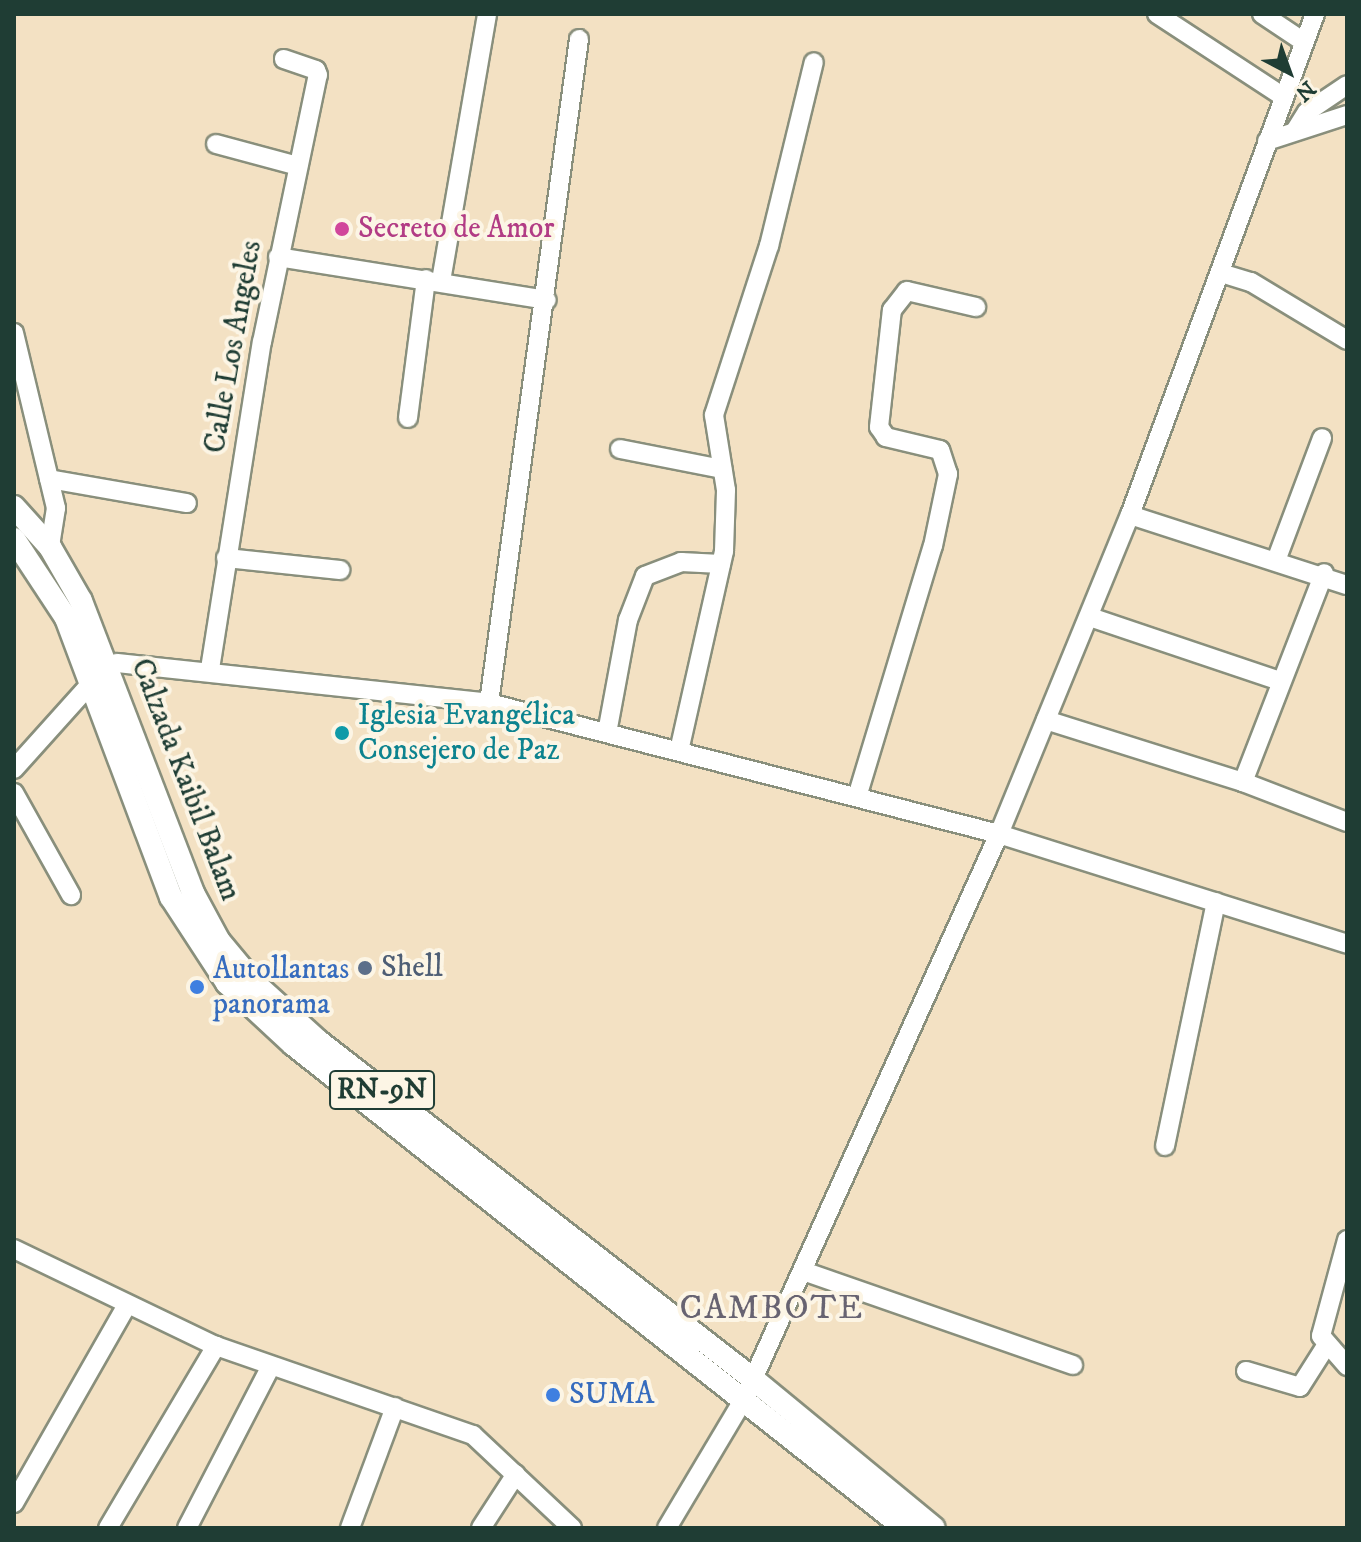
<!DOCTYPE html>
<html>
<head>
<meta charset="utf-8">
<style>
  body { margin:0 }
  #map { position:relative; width:1361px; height:1542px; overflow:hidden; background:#f3e1c3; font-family:"IM FELL DW Pica",serif }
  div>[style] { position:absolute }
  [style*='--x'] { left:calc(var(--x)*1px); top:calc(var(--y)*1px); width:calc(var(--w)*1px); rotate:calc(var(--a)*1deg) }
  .roads { filter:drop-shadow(2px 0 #898f7c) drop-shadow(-2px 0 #898f7c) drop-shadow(0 2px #898f7c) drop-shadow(0 -2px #898f7c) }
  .minor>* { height:18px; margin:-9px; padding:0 9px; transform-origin:9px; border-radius:9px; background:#fff }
  .major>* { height:22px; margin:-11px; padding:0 11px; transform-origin:11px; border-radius:11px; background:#fff }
  .dots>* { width:22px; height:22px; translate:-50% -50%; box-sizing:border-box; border:4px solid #fcf5e5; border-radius:50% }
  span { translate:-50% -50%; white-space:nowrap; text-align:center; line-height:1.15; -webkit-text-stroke:8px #fcf5e5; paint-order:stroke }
  .shield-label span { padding:2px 6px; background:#fcf5e5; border:2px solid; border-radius:6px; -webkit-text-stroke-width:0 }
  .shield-label { font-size:28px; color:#1f3d34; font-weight:700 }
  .hotel-label { font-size:30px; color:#b23c85 }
  .left { translate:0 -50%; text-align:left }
  .street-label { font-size:30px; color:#1f3d34 }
  .culture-label { font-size:30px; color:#0d838f }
  .service-label { font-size:30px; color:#4e5e75 }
  .shop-label { font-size:30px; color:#366cbe }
  .quarter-label { font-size:34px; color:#676371; letter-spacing:2px }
  .frame { position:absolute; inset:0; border:16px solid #1f3d34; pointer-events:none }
  .north { position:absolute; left:1249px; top:32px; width:80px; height:80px; -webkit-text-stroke:6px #fcf5e5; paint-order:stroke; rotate:139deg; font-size:22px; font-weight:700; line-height:32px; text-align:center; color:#1f3d34 }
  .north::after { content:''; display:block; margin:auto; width:28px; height:36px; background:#1f3d34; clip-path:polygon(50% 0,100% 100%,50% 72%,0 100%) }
</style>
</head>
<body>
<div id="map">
  <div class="roads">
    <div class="minor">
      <i style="--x:1157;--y:14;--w:152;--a:33.2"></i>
      <i style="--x:1262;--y:14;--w:50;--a:33.7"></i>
      <i style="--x:1295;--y:131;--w:22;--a:-58"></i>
      <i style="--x:1307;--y:112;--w:48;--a:-34"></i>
      <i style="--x:1267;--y:141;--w:84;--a:-18"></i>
      <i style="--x:216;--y:144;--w:85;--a:15"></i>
      <i style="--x:278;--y:257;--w:272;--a:9.1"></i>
      <i style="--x:1221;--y:273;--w:31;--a:17"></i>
      <i style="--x:1251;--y:282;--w:112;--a:31.1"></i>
      <i style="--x:441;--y:281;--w:271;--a:-80.2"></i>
      <i style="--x:14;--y:333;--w:180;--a:76.5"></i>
      <i style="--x:56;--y:508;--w:39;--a:99"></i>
      <i style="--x:408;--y:418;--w:140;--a:-82.6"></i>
      <i style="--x:620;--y:449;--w:104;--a:11.1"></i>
      <i style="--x:49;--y:479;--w:140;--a:9.9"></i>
      <i style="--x:1130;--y:515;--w:228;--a:17.9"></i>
      <i style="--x:226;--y:558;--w:115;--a:6"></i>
      <i style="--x:1277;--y:558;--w:128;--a:-69.4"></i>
      <i style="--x:1090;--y:617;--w:200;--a:18.6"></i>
      <i style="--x:210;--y:669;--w:331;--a:-81"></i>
      <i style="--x:262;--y:342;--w:273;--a:-78.2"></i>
      <i style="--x:318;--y:75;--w:5;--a:-112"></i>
      <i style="--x:316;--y:70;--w:34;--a:-161"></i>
      <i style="--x:489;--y:703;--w:670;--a:-82.28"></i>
      <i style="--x:1046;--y:720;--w:207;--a:17.5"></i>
      <i style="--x:1243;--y:782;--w:111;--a:21"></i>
      <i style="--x:607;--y:733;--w:115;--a:-79.5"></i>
      <i style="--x:628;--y:620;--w:47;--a:-68.9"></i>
      <i style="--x:645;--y:576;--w:39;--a:-21"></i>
      <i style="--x:681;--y:562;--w:40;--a:2.9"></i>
      <i style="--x:679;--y:751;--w:205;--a:-77.3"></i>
      <i style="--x:724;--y:551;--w:61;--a:-88.1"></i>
      <i style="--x:726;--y:490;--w:76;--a:-99.1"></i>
      <i style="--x:714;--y:415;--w:178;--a:-72"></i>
      <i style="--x:769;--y:246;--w:189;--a:-76.3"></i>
      <i style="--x:14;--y:769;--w:117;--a:-48.1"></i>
      <i style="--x:92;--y:682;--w:31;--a:-37"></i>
      <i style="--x:117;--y:663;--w:374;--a:6.1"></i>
      <i style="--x:489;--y:703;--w:527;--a:14.41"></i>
      <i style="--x:999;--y:834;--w:365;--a:17.5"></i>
      <i style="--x:1243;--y:782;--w:224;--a:-68.8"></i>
      <i style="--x:14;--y:793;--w:117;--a:60.8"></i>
      <i style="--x:857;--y:797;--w:262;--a:-73.2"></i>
      <i style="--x:933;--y:546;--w:74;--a:-78.2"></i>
      <i style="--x:948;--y:474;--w:25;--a:-108"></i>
      <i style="--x:940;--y:450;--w:56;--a:-166.5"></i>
      <i style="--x:886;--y:437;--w:12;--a:-125"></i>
      <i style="--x:879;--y:427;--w:118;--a:-83.7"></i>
      <i style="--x:892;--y:310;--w:24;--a:-52"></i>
      <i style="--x:907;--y:291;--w:71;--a:13.1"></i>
      <i style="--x:1165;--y:1146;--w:249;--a:-78.2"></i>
      <i style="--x:1347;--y:1240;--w:99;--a:105.2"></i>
      <i style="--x:1321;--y:1336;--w:40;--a:49"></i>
      <i style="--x:14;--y:1249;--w:224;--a:25.7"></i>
      <i style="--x:216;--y:1346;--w:272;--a:19.1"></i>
      <i style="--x:473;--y:1435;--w:136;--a:43.2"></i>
      <i style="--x:803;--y:1271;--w:286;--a:19.2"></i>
      <i style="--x:1246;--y:1371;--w:56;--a:16.5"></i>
      <i style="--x:1300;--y:1387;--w:49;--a:-57.6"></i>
      <i style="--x:14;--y:1503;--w:228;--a:-60.3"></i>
      <i style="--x:108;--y:1528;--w:212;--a:-59.3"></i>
      <i style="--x:187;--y:1528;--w:182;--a:-62.6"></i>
      <i style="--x:350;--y:1528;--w:129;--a:-69.6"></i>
      <i style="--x:481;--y:1528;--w:64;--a:-57.1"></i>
      <i style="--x:667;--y:1528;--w:152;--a:-59.2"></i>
      <i style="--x:745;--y:1397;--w:618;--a:-65.72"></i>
      <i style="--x:999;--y:834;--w:345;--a:-67.7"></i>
      <i style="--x:1130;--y:515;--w:534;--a:-69.73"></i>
    </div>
    <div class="major">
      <i style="--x:14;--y:507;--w:54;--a:48"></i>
      <i style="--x:50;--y:547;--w:62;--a:60.1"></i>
      <i style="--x:81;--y:601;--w:313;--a:69"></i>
      <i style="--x:193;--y:893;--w:55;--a:61.6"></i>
      <i style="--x:219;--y:941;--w:55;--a:50.2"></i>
      <i style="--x:254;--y:983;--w:86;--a:42.2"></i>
      <i style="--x:318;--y:1041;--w:551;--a:37.85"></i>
      <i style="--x:753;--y:1379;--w:234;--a:39.5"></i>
      <i style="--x:14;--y:539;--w:95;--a:56.6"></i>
      <i style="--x:66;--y:618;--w:298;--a:69.4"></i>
      <i style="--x:171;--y:897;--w:103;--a:56.9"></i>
      <i style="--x:227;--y:983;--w:91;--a:42.8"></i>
      <i style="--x:294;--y:1045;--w:779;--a:38.33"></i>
    </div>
  </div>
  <div class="dots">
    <i style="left:342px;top:229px;background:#d1479c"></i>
    <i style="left:342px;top:733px;background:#0f9aa8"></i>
    <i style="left:365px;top:968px;background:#5c6f8a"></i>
    <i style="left:197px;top:987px;background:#3f7fe0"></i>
    <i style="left:553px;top:1395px;background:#3f7fe0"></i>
  </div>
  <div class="shield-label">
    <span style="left:382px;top:1090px">RN-9N</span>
  </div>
  <div class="hotel-label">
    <span class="left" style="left:358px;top:229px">Secreto de Amor</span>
  </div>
  <div class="street-label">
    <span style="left:234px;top:347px;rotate:-80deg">Calle Los Angeles</span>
    <span style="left:185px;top:780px;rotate:69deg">Calzada Kaibil Balam</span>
  </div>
  <div class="culture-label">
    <span class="left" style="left:358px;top:733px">Iglesia Evangélica<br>Consejero de Paz</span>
  </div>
  <div class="service-label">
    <span class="left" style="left:381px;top:968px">Shell</span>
  </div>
  <div class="shop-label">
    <span class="left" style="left:213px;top:987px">Autollantas<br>panorama</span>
    <span class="left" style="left:569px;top:1395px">SUMA</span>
  </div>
  <div class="quarter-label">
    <span style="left:772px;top:1309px">CAMBOTE</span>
  </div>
  <div class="frame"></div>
  <div class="north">N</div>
</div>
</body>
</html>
